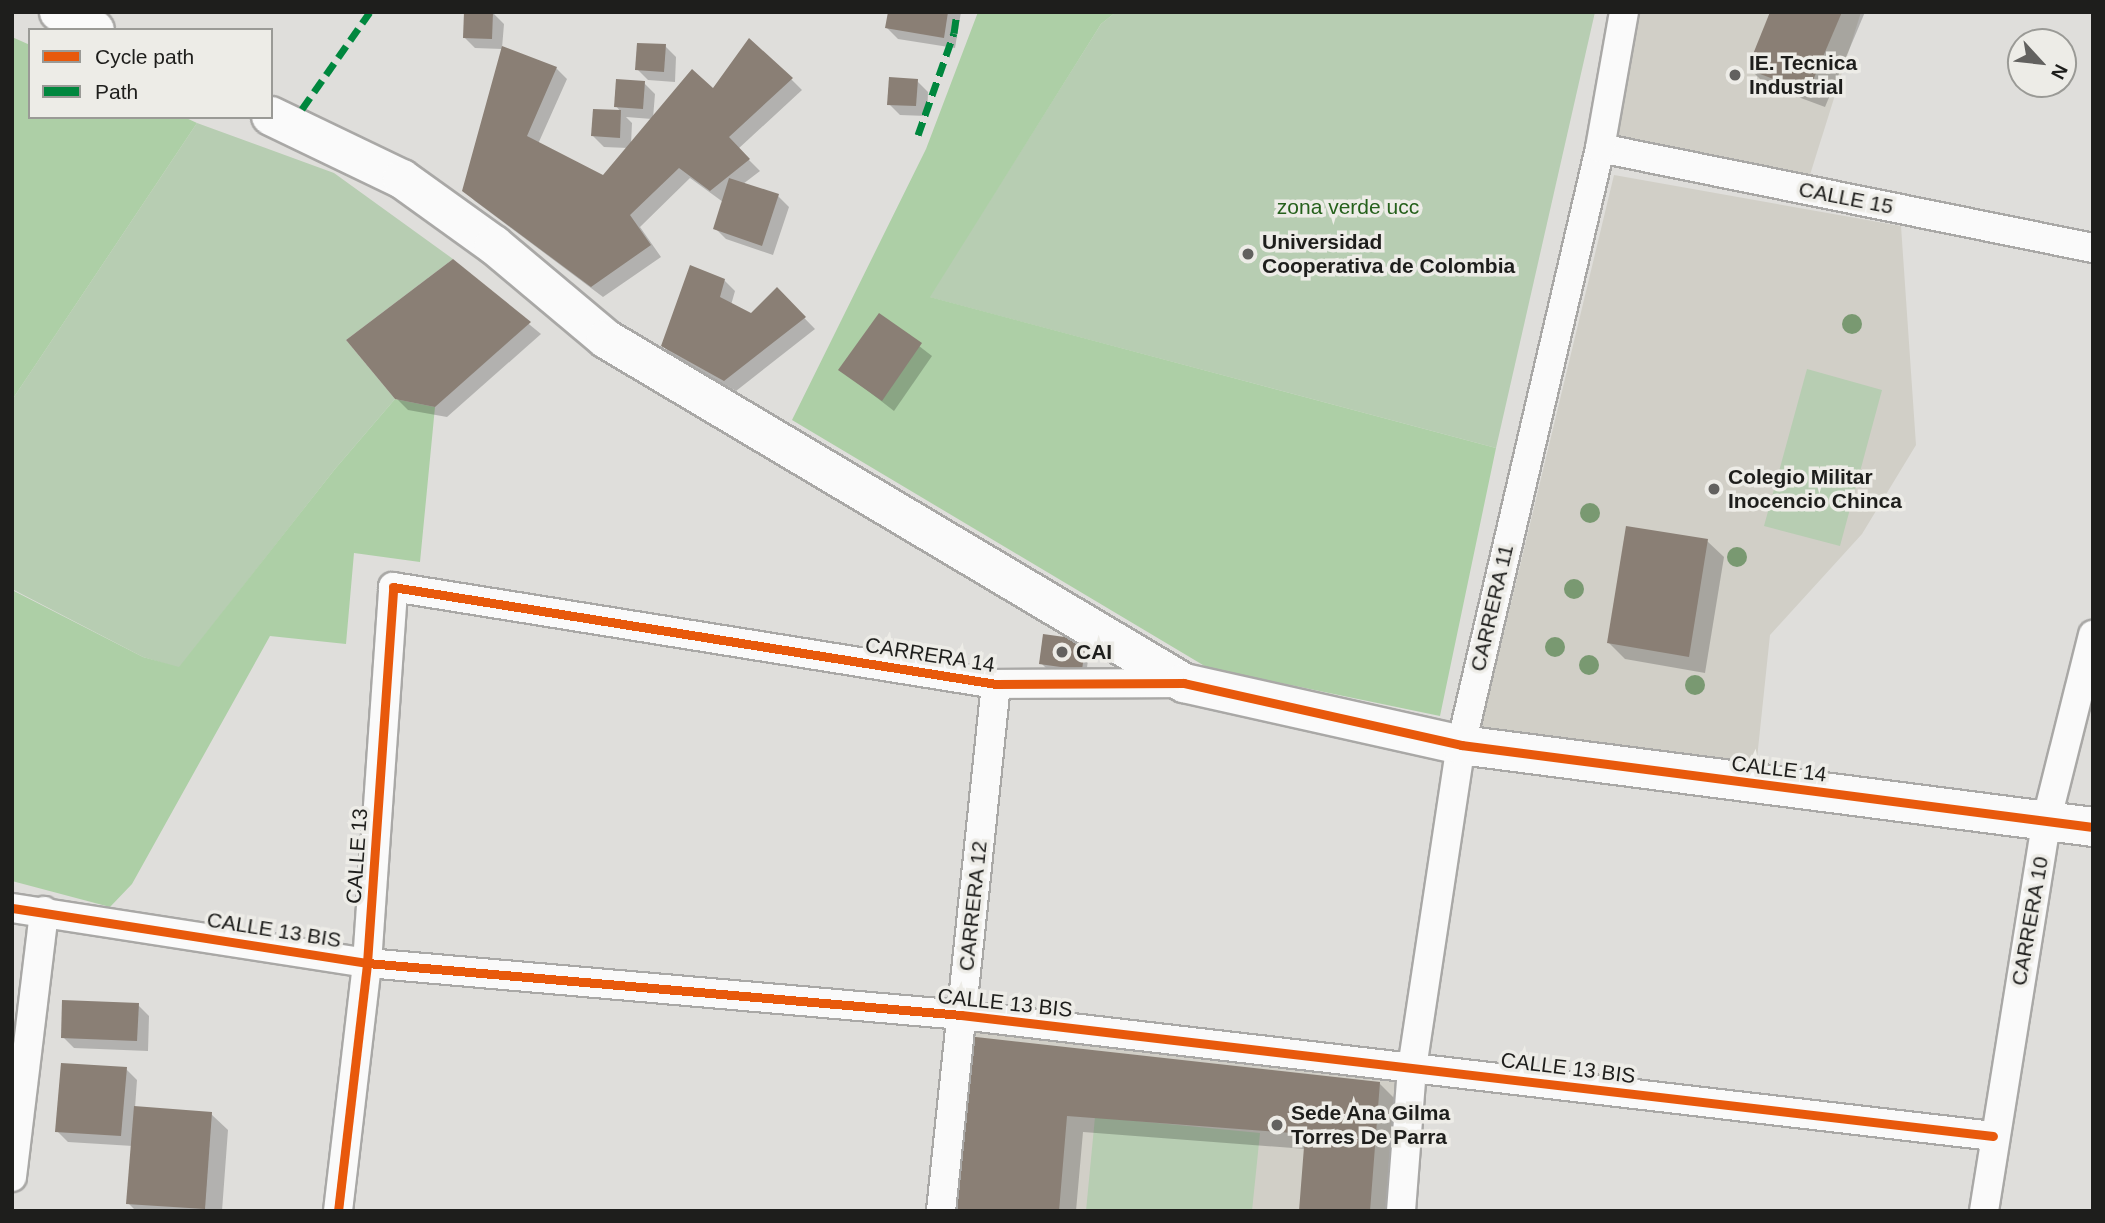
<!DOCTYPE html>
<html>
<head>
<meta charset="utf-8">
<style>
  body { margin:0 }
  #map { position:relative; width:2105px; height:1223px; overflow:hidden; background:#dfdedb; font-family:Helvetica,sans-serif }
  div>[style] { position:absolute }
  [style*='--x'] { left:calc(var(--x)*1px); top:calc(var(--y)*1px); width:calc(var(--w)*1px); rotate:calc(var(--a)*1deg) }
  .built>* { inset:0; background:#d1cfc7 }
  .green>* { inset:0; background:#b7cdb2 }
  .forest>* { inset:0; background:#adcfa6 }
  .shadow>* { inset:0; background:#0003 }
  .building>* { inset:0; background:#8a7f75 }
  .roads { filter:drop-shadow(2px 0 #a9a8a6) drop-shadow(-2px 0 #a9a8a6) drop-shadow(0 2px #a9a8a6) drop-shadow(0 -2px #a9a8a6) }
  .street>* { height:28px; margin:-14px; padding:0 14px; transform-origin:14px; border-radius:14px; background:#fafafa }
  .secondary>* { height:38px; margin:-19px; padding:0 19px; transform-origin:19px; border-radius:19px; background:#fafafa }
  .quiet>* { height:7px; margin-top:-3.5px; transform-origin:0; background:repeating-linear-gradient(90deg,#00873e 0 14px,transparent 0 21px) }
  .cycleway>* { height:9px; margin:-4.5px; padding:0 4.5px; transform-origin:4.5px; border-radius:4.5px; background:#e8590c }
  .trees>* { width:20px; height:20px; margin:-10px; border-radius:50%; background:#799971 }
  .dots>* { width:19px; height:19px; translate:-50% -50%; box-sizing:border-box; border:4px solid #edece7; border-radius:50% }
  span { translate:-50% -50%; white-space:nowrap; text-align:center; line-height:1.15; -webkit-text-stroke:7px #edece7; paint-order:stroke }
  .poi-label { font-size:21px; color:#1e1e1c; font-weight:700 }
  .left { translate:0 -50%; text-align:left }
  .street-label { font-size:21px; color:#1e1e1c }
  .park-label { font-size:21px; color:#25601b }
  .frame { position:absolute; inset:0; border:14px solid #1e1e1c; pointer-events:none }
  .legend { position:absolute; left:28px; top:28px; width:245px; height:91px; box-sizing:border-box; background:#edece7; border:2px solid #9a9a96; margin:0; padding:9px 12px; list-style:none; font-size:21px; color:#1e1e1c }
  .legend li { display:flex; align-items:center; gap:14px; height:35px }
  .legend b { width:35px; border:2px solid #9a9a96 }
  .north { position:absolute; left:2007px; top:28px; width:70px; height:70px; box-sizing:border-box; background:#edece7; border:2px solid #9a9a96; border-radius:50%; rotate:117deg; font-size:19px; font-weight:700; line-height:28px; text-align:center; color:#1e1e1c }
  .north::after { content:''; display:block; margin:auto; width:24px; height:32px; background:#62615f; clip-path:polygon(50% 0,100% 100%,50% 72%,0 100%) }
</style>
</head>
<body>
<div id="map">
  <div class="built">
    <i style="clip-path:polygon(1640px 12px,1861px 12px,1809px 178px,1617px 137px)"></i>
    <i style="clip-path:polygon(1614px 175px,1901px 226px,1916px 445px,1862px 534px,1770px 635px,1756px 768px,1480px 732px)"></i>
    <i style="clip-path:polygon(968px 1025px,1398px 1079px,1390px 1211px,949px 1211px)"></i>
  </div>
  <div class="green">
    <i style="clip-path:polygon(1116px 12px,1595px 12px,1496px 448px,929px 297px,1101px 24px)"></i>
    <i style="clip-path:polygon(197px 123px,334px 173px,453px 259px,346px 340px,395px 399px,335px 469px,179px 668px,143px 657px,12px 589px,12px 400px)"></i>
    <i style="clip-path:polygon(1807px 369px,1882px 390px,1840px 546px,1764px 526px)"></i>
    <i style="clip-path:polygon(1095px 1117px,1260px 1133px,1252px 1211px,1086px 1211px)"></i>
  </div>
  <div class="forest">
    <i style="clip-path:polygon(978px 12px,1116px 12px,1101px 24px,930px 297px,1496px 448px,1440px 716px,1208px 668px,792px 420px,926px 149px)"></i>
    <i style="clip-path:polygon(12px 37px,30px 45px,30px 117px,184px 117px,197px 123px,12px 400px)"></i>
    <i style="clip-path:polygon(395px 399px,435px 407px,420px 562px,354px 553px,346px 644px,270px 636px,132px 884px,110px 907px,12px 881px,12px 590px,143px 657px,179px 667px,335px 469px)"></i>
  </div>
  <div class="shadow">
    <i style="clip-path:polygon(889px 12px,961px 12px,955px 48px,898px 39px,887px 28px)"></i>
    <i style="clip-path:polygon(1772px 12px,1865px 12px,1825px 107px,1766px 85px,1749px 68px)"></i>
    <i style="clip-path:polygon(evenodd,493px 13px,504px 24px,502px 48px,556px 68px,567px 79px,538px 144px,603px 177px,628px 148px,604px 147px,593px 136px,595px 110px,621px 112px,616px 106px,644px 83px,655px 94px,653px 118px,713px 91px,791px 79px,802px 90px,738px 149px,760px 171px,743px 184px,778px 196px,789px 207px,773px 255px,726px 239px,715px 228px,723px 202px,690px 178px,640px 227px,661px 257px,603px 297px,475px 201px,464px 190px,502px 49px,475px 48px,464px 37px,493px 13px,626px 117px,652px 119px,631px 144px,632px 123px,626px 117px)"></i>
    <i style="clip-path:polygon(665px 46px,676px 57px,675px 82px,648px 80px,637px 69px)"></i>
    <i style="clip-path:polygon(917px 81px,928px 92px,927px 116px,900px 115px,889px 104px)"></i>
    <i style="clip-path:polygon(453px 262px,541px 334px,447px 417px,408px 410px,396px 398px)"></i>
    <i style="clip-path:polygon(724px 280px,735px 291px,731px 305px,751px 315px,777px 290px,815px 329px,736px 391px,674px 357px,663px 346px)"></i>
    <i style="clip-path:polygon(879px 315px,932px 356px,894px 411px,841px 370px)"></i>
    <i style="clip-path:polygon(1707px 541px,1724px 557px,1705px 673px,1625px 659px,1609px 643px)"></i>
    <i style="clip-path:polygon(1044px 636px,1090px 647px,1086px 674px,1046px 668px,1041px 663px)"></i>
    <i style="clip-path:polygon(138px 1005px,149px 1016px,148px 1051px,74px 1048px,63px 1037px)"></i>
    <i style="clip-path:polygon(969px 1038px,1379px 1083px,1396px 1100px,1388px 1211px,1301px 1211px,1306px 1149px,1083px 1132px,1076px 1211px,952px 1211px)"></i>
    <i style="clip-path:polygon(126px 1069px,137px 1080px,135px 1108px,211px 1114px,228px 1130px,222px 1211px,136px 1211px,128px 1203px,133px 1146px,68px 1142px,57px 1131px)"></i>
  </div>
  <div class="building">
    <i style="clip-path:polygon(464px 12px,493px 12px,492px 39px,463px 38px)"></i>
    <i style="clip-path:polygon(888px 12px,948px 12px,944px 38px,885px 28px)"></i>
    <i style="clip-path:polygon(1770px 12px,1842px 12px,1808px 92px,1747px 69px)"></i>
    <i style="clip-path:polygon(749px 38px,793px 78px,729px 137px,750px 159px,710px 191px,679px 168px,630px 215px,651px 245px,591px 287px,462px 191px,502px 46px,557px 67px,527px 136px,603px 175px,692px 69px,713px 88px)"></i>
    <i style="clip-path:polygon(637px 43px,666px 44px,664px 72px,635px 70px)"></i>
    <i style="clip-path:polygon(889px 77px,918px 79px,916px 106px,887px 105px)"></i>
    <i style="clip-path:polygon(616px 79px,645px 81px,643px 109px,614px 107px)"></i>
    <i style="clip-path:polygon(593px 109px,621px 110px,620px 138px,591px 136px)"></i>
    <i style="clip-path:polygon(729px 178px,779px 194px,762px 246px,713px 229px)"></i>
    <i style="clip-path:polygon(453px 259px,531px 322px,435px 407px,395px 399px,346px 340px)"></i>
    <i style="clip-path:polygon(690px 265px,725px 279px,720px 297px,751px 313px,777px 287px,806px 317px,724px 381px,661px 346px)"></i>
    <i style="clip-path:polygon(879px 313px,922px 343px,882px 401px,838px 370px)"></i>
    <i style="clip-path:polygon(1626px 526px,1708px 539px,1689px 657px,1607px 643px)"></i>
    <i style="clip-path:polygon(1043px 634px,1086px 640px,1082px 670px,1039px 664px)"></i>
    <i style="clip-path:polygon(62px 1000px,139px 1003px,137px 1041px,61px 1038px)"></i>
    <i style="clip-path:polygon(967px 1036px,1380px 1082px,1370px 1211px,1299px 1211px,1305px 1134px,1067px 1116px,1059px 1211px,950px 1211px)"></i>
    <i style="clip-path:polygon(61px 1063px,127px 1067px,121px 1136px,55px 1132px)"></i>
    <i style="clip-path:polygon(134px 1106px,212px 1112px,205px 1209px,126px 1204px)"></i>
  </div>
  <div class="roads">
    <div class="street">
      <i style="--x:1600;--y:148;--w:503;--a:11.47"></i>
      <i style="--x:12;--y:908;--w:359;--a:8.8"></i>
      <i style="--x:367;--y:963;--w:596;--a:5"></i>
      <i style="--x:961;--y:1015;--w:1039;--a:6.69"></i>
      <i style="--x:12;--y:1177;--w:268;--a:-83.1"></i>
      <i style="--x:338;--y:1211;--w:250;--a:-83.3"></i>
      <i style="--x:367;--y:963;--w:377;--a:-86"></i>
      <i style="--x:393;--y:587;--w:611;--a:9.14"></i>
      <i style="--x:996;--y:684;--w:188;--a:-0.3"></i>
      <i style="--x:941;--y:1211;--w:530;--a:-84.04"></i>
      <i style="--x:1401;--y:1211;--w:143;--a:-85.6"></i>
      <i style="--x:1412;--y:1068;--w:327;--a:-81.4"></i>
      <i style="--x:1461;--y:745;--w:613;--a:-76.89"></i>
      <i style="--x:1600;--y:148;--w:138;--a:-80"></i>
      <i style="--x:1984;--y:1211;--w:394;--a:-80.9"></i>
      <i style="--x:2046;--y:822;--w:193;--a:-75.9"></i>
    </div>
    <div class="secondary">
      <i style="--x:59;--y:12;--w:40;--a:26.6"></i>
      <i style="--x:271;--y:116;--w:145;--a:25.7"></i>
      <i style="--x:402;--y:179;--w:113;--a:35.7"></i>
      <i style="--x:494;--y:245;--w:146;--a:40"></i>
      <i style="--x:606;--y:339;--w:673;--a:30.76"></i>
      <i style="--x:1184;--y:683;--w:284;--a:12.6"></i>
      <i style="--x:1461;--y:745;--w:637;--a:7.39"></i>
    </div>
  </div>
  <div class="quiet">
    <i style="--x:302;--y:109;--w:118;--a:-55"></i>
    <i style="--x:918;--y:135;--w:108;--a:-70.6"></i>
    <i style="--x:954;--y:33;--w:21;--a:-82"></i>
  </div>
  <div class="cycleway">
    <i style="--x:12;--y:908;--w:359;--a:8.8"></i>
    <i style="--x:367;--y:963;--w:596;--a:5"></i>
    <i style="--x:961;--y:1015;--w:1039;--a:6.69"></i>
    <i style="--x:338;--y:1211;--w:250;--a:-83.3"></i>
    <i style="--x:367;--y:963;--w:377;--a:-86"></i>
    <i style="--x:393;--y:587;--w:611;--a:9.14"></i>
    <i style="--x:996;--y:684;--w:188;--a:-0.3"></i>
    <i style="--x:1184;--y:683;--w:284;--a:12.6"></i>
    <i style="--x:1461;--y:745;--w:637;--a:7.39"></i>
  </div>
  <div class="trees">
    <i style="left:1852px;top:324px"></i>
    <i style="left:1590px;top:513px"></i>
    <i style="left:1737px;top:557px"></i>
    <i style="left:1574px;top:589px"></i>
    <i style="left:1555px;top:647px"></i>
    <i style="left:1589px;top:665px"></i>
    <i style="left:1695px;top:685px"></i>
  </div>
  <div class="dots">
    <i style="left:1735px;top:75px;background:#62615f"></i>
    <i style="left:1248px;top:254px;background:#62615f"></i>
    <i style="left:1714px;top:489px;background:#62615f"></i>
    <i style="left:1062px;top:652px;background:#62615f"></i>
    <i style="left:1277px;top:1125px;background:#62615f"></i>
  </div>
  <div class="poi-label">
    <span class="left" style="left:1749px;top:75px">IE. Tecnica<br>Industrial</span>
    <span class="left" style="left:1262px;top:254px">Universidad<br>Cooperativa de Colombia</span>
    <span class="left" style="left:1728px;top:489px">Colegio Militar<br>Inocencio Chinca</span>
    <span class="left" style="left:1076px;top:652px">CAI</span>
    <span class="left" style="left:1291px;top:1125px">Sede Ana Gilma<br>Torres De Parra</span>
  </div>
  <div class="street-label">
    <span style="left:1846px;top:198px;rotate:11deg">CALLE 15</span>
    <span style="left:1492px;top:608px;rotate:-77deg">CARRERA 11</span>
    <span style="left:930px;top:655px;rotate:9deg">CARRERA 14</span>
    <span style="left:1779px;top:769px;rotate:7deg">CALLE 14</span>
    <span style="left:357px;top:856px;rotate:-86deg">CALLE 13</span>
    <span style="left:973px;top:906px;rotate:-84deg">CARRERA 12</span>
    <span style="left:2030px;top:921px;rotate:-80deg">CARRERA 10</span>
    <span style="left:274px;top:930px;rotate:9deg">CALLE 13 BIS</span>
    <span style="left:1005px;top:1003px;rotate:6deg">CALLE 13 BIS</span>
    <span style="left:1568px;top:1068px;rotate:7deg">CALLE 13 BIS</span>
  </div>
  <div class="park-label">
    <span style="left:1348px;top:207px">zona verde ucc</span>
  </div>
  <div class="frame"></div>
  <ul class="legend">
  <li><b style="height:9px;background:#e8590c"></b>Cycle path</li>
  <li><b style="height:9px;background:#00873e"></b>Path</li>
  </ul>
  <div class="north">N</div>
</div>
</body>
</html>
